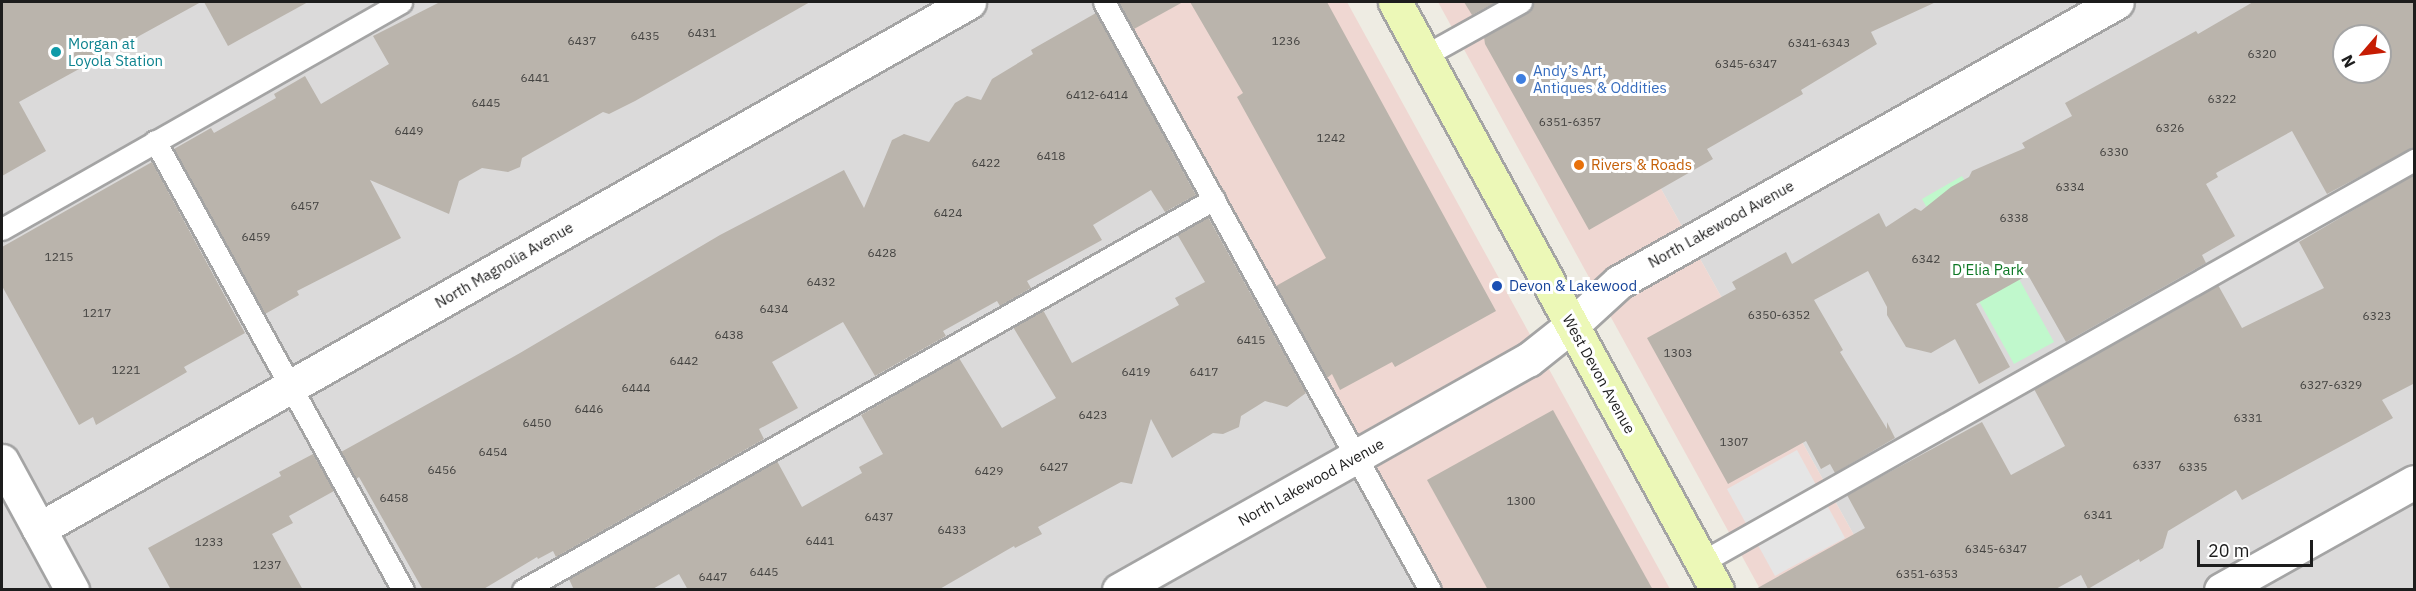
<!DOCTYPE html>
<html>
<head>
<meta charset="utf-8">
<style>
  body { margin:0 }
  #map { position:relative; width:2416px; height:591px; overflow:hidden; background:#eeece3; font-family:"IBM Plex Sans",sans-serif }
  div>[style] { position:absolute }
  [style*='--x'] { left:calc(var(--x)*1px); top:calc(var(--y)*1px); width:calc(var(--w)*1px); rotate:calc(var(--a)*1deg) }
  .residential>* { inset:0; background:#dbdada }
  .commercial>* { inset:0; background:#efd7d2 }
  .park>* { inset:0; background:#c0f8cc }
  .parking>* { inset:0; background:#e5e5e5 }
  .building>* { inset:0; background:#bab4ac }
  .roads { filter:drop-shadow(2px 0 #a4a4a4) drop-shadow(-2px 0 #a4a4a4) drop-shadow(0 2px #a4a4a4) drop-shadow(0 -2px #a4a4a4) }
  .lane>* { height:21px; margin:-10.5px; padding:0 10.5px; transform-origin:10.5px; border-radius:10.5px; background:#fff }
  .street>* { height:33px; margin:-16.5px; padding:0 16.5px; transform-origin:16.5px; border-radius:16.5px; background:#fff }
  .secondary>* { height:33px; margin:-16.5px; padding:0 16.5px; transform-origin:16.5px; border-radius:16.5px; background:#ecf8b7 }
  .dots>* { width:16px; height:16px; translate:-50% -50%; box-sizing:border-box; border:3px solid #fff; border-radius:50% }
  span { translate:-50% -50%; white-space:nowrap; text-align:center; line-height:1.15; -webkit-text-stroke:6px #fff; paint-order:stroke }
  .number-label { font-size:12px; color:#444341 }
  .number-label span { -webkit-text-stroke-width:0 }
  .culture-label { font-size:15px; color:#0d838f }
  .left { translate:0 -50%; text-align:left }
  .shop-label { font-size:15px; color:#366cbe }
  .food-label { font-size:15px; color:#c56008 }
  .street-label { font-size:15px; color:#1d1d1d }
  .park-label { font-size:15px; color:#0d7824 }
  .transit-label { font-size:15px; color:#164399 }
  .frame { position:absolute; inset:0; border:3px solid #1d1d1d; pointer-events:none }
  .north { position:absolute; left:2332px; top:24px; width:60px; height:60px; box-sizing:border-box; background:#fff; border:2px solid #a5a5a5; border-radius:50%; rotate:242deg; font-size:16px; font-weight:700; line-height:24px; text-align:center; color:#1d1d1d }
  .north::after { content:''; display:block; margin:auto; width:21px; height:27px; background:#c61d04; clip-path:polygon(50% 0,100% 100%,50% 72%,0 100%) }
  .scale { position:absolute; left:2197px; top:540px; width:116px; height:27px; box-sizing:border-box; border:3px solid #1d1d1d; border-top:0; padding-left:8px; font-size:18px; line-height:21px; white-space:nowrap; color:#1d1d1d; -webkit-text-stroke:4px #fff; paint-order:stroke }
</style>
</head>
<body>
<div id="map">
  <div class="residential">
    <i style="clip-path:polygon(2px 2px,1102px 2px,1426px 589px,2px 589px,2px 451px,5px 449px,2px 442px)"></i>
    <i style="clip-path:polygon(evenodd,1557px 2px,2414px 2px,2414px 589px,1884px 589px,1557px 2px,2344px 36px,2380px 36px,2380px 72px,2344px 72px,2344px 36px)"></i>
  </div>
  <div class="commercial">
    <i style="clip-path:polygon(1102px 2px,1347px 2px,1670px 589px,1426px 589px)"></i>
    <i style="clip-path:polygon(1438px 2px,1557px 2px,1884px 589px,1760px 589px)"></i>
  </div>
  <div class="park">
    <i style="clip-path:polygon(1962px 176px,2054px 342px,2014px 364px,1922px 199px)"></i>
  </div>
  <div class="parking">
    <i style="clip-path:polygon(1797px 450px,1845px 538px,1775px 576px,1727px 489px)"></i>
  </div>
  <div class="building">
    <i style="clip-path:polygon(2px 2px,201px 2px,19px 102px,46px 151px,2px 176px)"></i>
    <i style="clip-path:polygon(204px 2px,308px 2px,228px 46px)"></i>
    <i style="clip-path:polygon(440px 2px,810px 2px,635px 101px,609px 114px,603px 112px,522px 158px,520px 167px,508px 172px,482px 168px,459px 181px,449px 214px,370px 180px,401px 238px,297px 291px,299px 295px,265px 314px,174px 149px,211px 128px,214px 133px,276px 98px,274px 94px,305px 76px,321px 104px,389px 64px,373px 36px)"></i>
    <i style="clip-path:polygon(1118px 2px,1183px 2px,1134px 29px)"></i>
    <i style="clip-path:polygon(1190px 2px,1327px 2px,1496px 311px,1395px 367px,1392px 362px,1340px 390px,1332px 374px,1327px 378px,1276px 286px,1326px 258px,1237px 97px,1243px 93px)"></i>
    <i style="clip-path:polygon(1464px 2px,1496px 2px,1472px 15px)"></i>
    <i style="clip-path:polygon(1534px 2px,1936px 2px,1871px 32px,1877px 44px,1801px 90px,1803px 94px,1707px 149px,1713px 159px,1589px 230px,1485px 44px,1484px 37px,1527px 13px)"></i>
    <i style="clip-path:polygon(evenodd,2253px 2px,2415px 2px,2415px 147px,2327px 194px,2292px 131px,2216px 173px,2218px 177px,2206px 184px,2235px 236px,2202px 255px,2206px 263px,2066px 342px,2028px 275px,1976px 304px,2010px 367px,1979px 384px,1955px 339px,1931px 353px,1906px 347px,1887px 315px,1887px 307px,1868px 271px,1814px 300px,1843px 350px,1840px 352px,1887px 429px,1887px 422px,1895px 438px,1835px 473px,1830px 464px,1821px 469px,1806px 441px,1728px 484px,1647px 338px,1736px 289px,1732px 282px,1786px 252px,1792px 264px,1879px 213px,1886px 227px,1915px 208px,1921px 211px,1951px 187px,1969px 177px,1972px 171px,2025px 148px,2022px 143px,2072px 116px,2065px 103px,2196px 31px,2198px 34px,2253px 2px,2344px 36px,2380px 36px,2380px 72px,2344px 72px,2344px 36px)"></i>
    <i style="clip-path:polygon(1096px 13px,1196px 195px,1165px 212px,1151px 190px,1093px 225px,1102px 240px,1027px 281px,1031px 288px,1000px 306px,997px 301px,943px 331px,946px 336px,875px 376px,843px 322px,772px 362px,798px 408px,759px 429px,764px 439px,556px 557px,553px 551px,538px 559px,537px 557px,482px 590px,423px 590px,359px 477px,356px 479px,341px 452px,520px 353px,720px 235px,844px 170px,864px 208px,892px 140px,904px 134px,929px 142px,955px 103px,967px 96px,981px 100px,992px 79px,1033px 54px,1031px 50px)"></i>
    <i style="clip-path:polygon(152px 162px,245px 333px,184px 367px,187px 372px,96px 425px,93px 417px,79px 425px,2px 286px,2px 247px)"></i>
    <i style="clip-path:polygon(2415px 174px,2415px 383px,2382px 400px,2393px 418px,2242px 500px,2236px 490px,2168px 531px,2163px 548px,2140px 562px,2139px 559px,2088px 589px,2081px 575px,2054px 590px,1754px 590px,1865px 528px,1847px 495px,1982px 422px,2011px 475px,2065px 446px,2034px 389px,2218px 285px,2242px 328px,2324px 288px,2299px 242px)"></i>
    <i style="clip-path:polygon(1208px 217px,1306px 393px,1287px 407px,1265px 401px,1241px 416px,1239px 427px,1223px 434px,1213px 433px,1172px 458px,1151px 419px,1132px 484px,1121px 482px,1038px 527px,1042px 534px,1015px 548px,1014px 546px,938px 590px,688px 590px,679px 574px,651px 590px,574px 590px,569px 579px,777px 461px,802px 507px,862px 473px,859px 467px,883px 454px,861px 415px,959px 358px,1002px 428px,1056px 398px,1013px 327px,1043px 310px,1072px 363px,1179px 305px,1175px 298px,1205px 282px,1177px 234px)"></i>
    <i style="clip-path:polygon(1553px 410px,1653px 590px,1488px 590px,1427px 480px)"></i>
    <i style="clip-path:polygon(313px 454px,334px 491px,289px 516px,293px 523px,272px 534px,303px 590px,171px 590px,148px 548px,281px 476px,279px 472px)"></i>
  </div>
  <div class="roads">
    <div class="lane">
      <i style="--x:1104;--y:2;--w:672;--a:61"></i>
      <i style="--x:1424;--y:56;--w:111;--a:-29.1"></i>
      <i style="--x:155;--y:141;--w:513;--a:61.09"></i>
      <i style="--x:2;--y:229;--w:459;--a:-29.6"></i>
      <i style="--x:1702;--y:562;--w:818;--a:-29.45"></i>
      <i style="--x:523;--y:590;--w:794;--a:-29.5"></i>
    </div>
    <div class="street">
      <i style="--x:2;--y:461;--w:147;--a:61.5"></i>
      <i style="--x:39;--y:529;--w:1069;--a:-29.54"></i>
      <i style="--x:1119;--y:590;--w:469;--a:-29.4"></i>
      <i style="--x:1528;--y:360;--w:56;--a:-38.5"></i>
      <i style="--x:1572;--y:325;--w:64;--a:-42.5"></i>
      <i style="--x:1619;--y:282;--w:571;--a:-29.35"></i>
      <i style="--x:2221;--y:590;--w:221;--a:-29.2"></i>
    </div>
    <div class="secondary">
      <i style="--x:1395;--y:2;--w:670;--a:61.29"></i>
    </div>
  </div>
  <div class="dots">
    <i style="left:56px;top:52px;background:#0f9aa8"></i>
    <i style="left:1521px;top:79px;background:#3f7fe0"></i>
    <i style="left:1579px;top:165px;background:#e8710a"></i>
    <i style="left:1497px;top:286px;background:#1a4fb4"></i>
  </div>
  <div class="number-label">
    <span style="left:702px;top:33px">6431</span>
    <span style="left:645px;top:36px">6435</span>
    <span style="left:582px;top:41px">6437</span>
    <span style="left:1286px;top:41px">1236</span>
    <span style="left:1819px;top:43px">6341-6343</span>
    <span style="left:2262px;top:54px">6320</span>
    <span style="left:1746px;top:64px">6345-6347</span>
    <span style="left:535px;top:78px">6441</span>
    <span style="left:1097px;top:95px">6412-6414</span>
    <span style="left:2222px;top:99px">6322</span>
    <span style="left:486px;top:103px">6445</span>
    <span style="left:1570px;top:122px">6351-6357</span>
    <span style="left:2170px;top:128px">6326</span>
    <span style="left:409px;top:131px">6449</span>
    <span style="left:1331px;top:138px">1242</span>
    <span style="left:2114px;top:152px">6330</span>
    <span style="left:1051px;top:156px">6418</span>
    <span style="left:986px;top:163px">6422</span>
    <span style="left:2070px;top:187px">6334</span>
    <span style="left:305px;top:206px">6457</span>
    <span style="left:948px;top:213px">6424</span>
    <span style="left:2014px;top:218px">6338</span>
    <span style="left:256px;top:237px">6459</span>
    <span style="left:882px;top:253px">6428</span>
    <span style="left:59px;top:257px">1215</span>
    <span style="left:1926px;top:259px">6342</span>
    <span style="left:821px;top:282px">6432</span>
    <span style="left:774px;top:309px">6434</span>
    <span style="left:97px;top:313px">1217</span>
    <span style="left:1779px;top:315px">6350-6352</span>
    <span style="left:2377px;top:316px">6323</span>
    <span style="left:729px;top:335px">6438</span>
    <span style="left:1251px;top:340px">6415</span>
    <span style="left:1678px;top:353px">1303</span>
    <span style="left:684px;top:361px">6442</span>
    <span style="left:126px;top:370px">1221</span>
    <span style="left:1136px;top:372px">6419</span>
    <span style="left:1204px;top:372px">6417</span>
    <span style="left:2331px;top:385px">6327-6329</span>
    <span style="left:636px;top:388px">6444</span>
    <span style="left:589px;top:409px">6446</span>
    <span style="left:1093px;top:415px">6423</span>
    <span style="left:2248px;top:418px">6331</span>
    <span style="left:537px;top:423px">6450</span>
    <span style="left:1734px;top:442px">1307</span>
    <span style="left:493px;top:452px">6454</span>
    <span style="left:2147px;top:465px">6337</span>
    <span style="left:1054px;top:467px">6427</span>
    <span style="left:2193px;top:467px">6335</span>
    <span style="left:442px;top:470px">6456</span>
    <span style="left:989px;top:471px">6429</span>
    <span style="left:394px;top:498px">6458</span>
    <span style="left:1521px;top:501px">1300</span>
    <span style="left:2098px;top:515px">6341</span>
    <span style="left:879px;top:517px">6437</span>
    <span style="left:952px;top:530px">6433</span>
    <span style="left:820px;top:541px">6441</span>
    <span style="left:209px;top:542px">1233</span>
    <span style="left:1996px;top:549px">6345-6347</span>
    <span style="left:267px;top:565px">1237</span>
    <span style="left:764px;top:572px">6445</span>
    <span style="left:1927px;top:574px">6351-6353</span>
    <span style="left:713px;top:577px">6447</span>
  </div>
  <div class="culture-label">
    <span class="left" style="left:68px;top:52px">Morgan at<br>Loyola Station</span>
  </div>
  <div class="shop-label">
    <span class="left" style="left:1533px;top:79px">Andy’s Art,<br>Antiques &amp; Oddities</span>
  </div>
  <div class="food-label">
    <span class="left" style="left:1591px;top:165px">Rivers &amp; Roads</span>
  </div>
  <div class="street-label">
    <span style="left:1721px;top:224px;rotate:-29deg">North Lakewood Avenue</span>
    <span style="left:504px;top:265px;rotate:-30deg">North Magnolia Avenue</span>
    <span style="left:1599px;top:374px;rotate:61deg">West Devon Avenue</span>
    <span style="left:1311px;top:482px;rotate:-29deg">North Lakewood Avenue</span>
  </div>
  <div class="park-label">
    <span style="left:1988px;top:270px">D'Elia Park</span>
  </div>
  <div class="transit-label">
    <span class="left" style="left:1509px;top:286px">Devon &amp; Lakewood</span>
  </div>
  <div class="frame"></div>
  <div class="north">N</div>
  <div class="scale">20 m</div>
</div>
</body>
</html>
